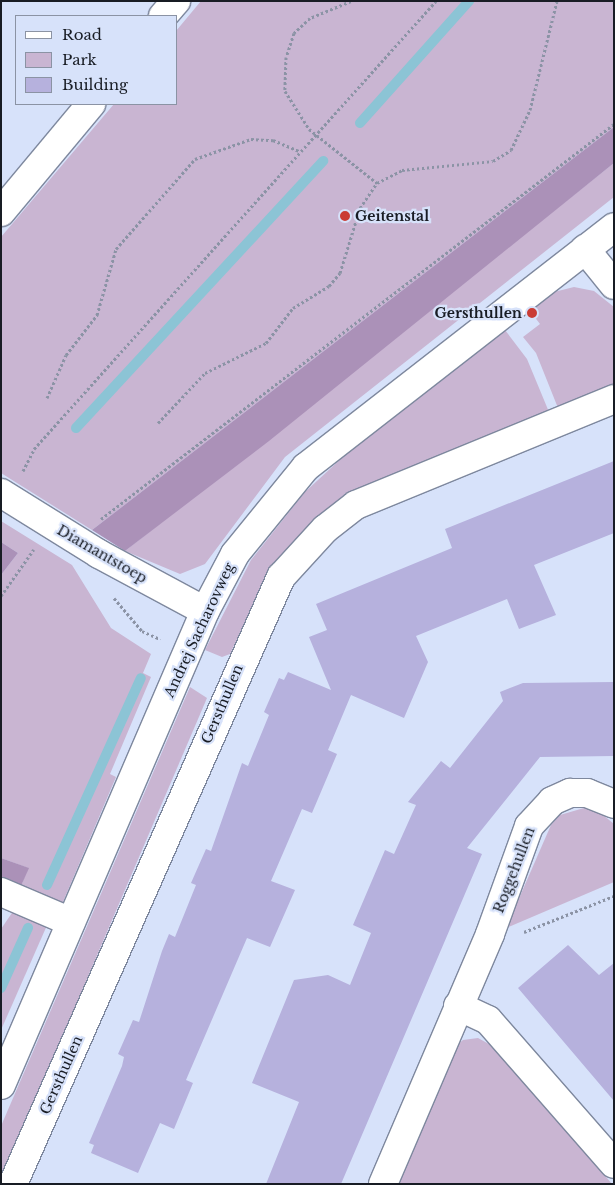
<!DOCTYPE html>
<html>
<head>
<meta charset="utf-8">
<style>
  body { margin:0 }
  #map { position:relative; width:615px; height:1185px; overflow:hidden; background:#d7e2fa; font-family:"Libre Baskerville",serif }
  div>[style] { position:absolute }
  [style*='--x'] { left:calc(var(--x)*1px); top:calc(var(--y)*1px); width:calc(var(--w)*1px); rotate:calc(var(--a)*1deg) }
  .green>* { inset:0; background:#c9b5d2 }
  .forest>* { inset:0; background:#ab91b8 }
  .stream>* { height:10px; margin:-5px; padding:0 5px; transform-origin:5px; border-radius:5px; background:#8cc4d5 }
  .building>* { inset:0; background:#b6b1dd }
  .path>* { height:3px; margin-top:-1.5px; transform-origin:0; background:repeating-linear-gradient(90deg,#8b93a5 0 2.5px,transparent 0 5px) }
  .roads { filter:drop-shadow(1px 0 #7e889e) drop-shadow(-1px 0 #7e889e) drop-shadow(0 1px #7e889e) drop-shadow(0 -1px #7e889e) }
  .minor>* { height:28px; margin:-14px; padding:0 14px; transform-origin:14px; border-radius:14px; background:#fff }
  .dots>* { width:14px; height:14px; translate:-50% -50%; box-sizing:border-box; border:2px solid #d7e2fa; border-radius:50% }
  span { translate:-50% -50%; white-space:nowrap; text-align:center; line-height:1.15; -webkit-text-stroke:4.5px #d7e2fa; paint-order:stroke }
  .poi-label { font-size:14px; color:#181c24; font-weight:700 }
  .left { translate:0 -50%; text-align:left }
  .right { translate:-100% -50%; text-align:right }
  .street-label { font-size:14px; color:#181c24 }
  .frame { position:absolute; inset:0; border:2px solid #181c24; pointer-events:none }
  .legend { position:absolute; left:15px; top:15px; width:162px; height:90px; box-sizing:border-box; background:#d7e2fa; border:1px solid #8b93a4; margin:0; padding:6px 9px; list-style:none; font-size:15px; color:#181c24 }
  .legend li { display:flex; align-items:center; gap:10px; height:25px }
  .legend b { width:25px; border:1px solid #8b93a4 }
</style>
</head>
<body>
<div id="map">
  <div class="green">
    <i style="clip-path:polygon(201px 1px,614px 1px,614px 127px,92px 530px,1px 473px,1px 237px,114px 104px,176px 104px,176px 31px)"></i>
    <i style="clip-path:polygon(614px 163px,614px 197px,285px 457px,205px 564px,180px 574px,125px 551px)"></i>
    <i style="clip-path:polygon(574px 287px,594px 291px,614px 307px,614px 385px,558px 408px,536px 353px,523px 337px,540px 324px,530px 311px,554px 292px)"></i>
    <i style="clip-path:polygon(505px 330px,527px 359px,549px 412px,370px 485px,312px 524px,263px 583px,230px 654px,222px 657px,205px 650px,251px 560px,305px 492px,357px 444px)"></i>
    <i style="clip-path:polygon(1px 521px,72px 565px,111px 628px,151px 654px,143px 673px,151px 677px,110px 774px,116px 777px,60px 909px,21px 886px,28px 868px,1px 858px,1px 575px,18px 553px,1px 542px)"></i>
    <i style="clip-path:polygon(190px 687px,207px 698px,1px 1180px,1px 1126px)"></i>
    <i style="clip-path:polygon(584px 808px,597px 810px,614px 824px,614px 882px,506px 928px,551px 825px,560px 815px)"></i>
    <i style="clip-path:polygon(16px 907px,48px 923px,1px 1030px,1px 929px)"></i>
    <i style="clip-path:polygon(478px 1038px,498px 1049px,612px 1184px,397px 1184px,451px 1050px,463px 1040px)"></i>
  </div>
  <div class="forest">
    <i style="clip-path:polygon(614px 127px,614px 163px,269px 441px,125px 551px,92px 530px)"></i>
    <i style="clip-path:polygon(1px 542px,18px 553px,1px 575px)"></i>
    <i style="clip-path:polygon(1px 858px,29px 868px,21px 886px,1px 877px)"></i>
  </div>
  <div class="stream">
    <i style="--x:360;--y:123;--w:164;--a:-48.2"></i>
    <i style="--x:76;--y:428;--w:364;--a:-47.2"></i>
    <i style="--x:47;--y:885;--w:227;--a:-65.6"></i>
    <i style="--x:1;--y:988;--w:66;--a:-65.8"></i>
  </div>
  <div class="building">
    <i style="clip-path:polygon(614px 461px,614px 533px,534px 565px,556px 615px,519px 629px,507px 599px,416px 636px,428px 662px,404px 718px,351px 695px,328px 750px,337px 754px,312px 813px,302px 809px,271px 881px,295px 890px,270px 947px,247px 938px,186px 1080px,193px 1083px,174px 1129px,160px 1123px,138px 1173px,91px 1153px,94px 1145px,89px 1143px,122px 1066px,124px 1057px,118px 1054px,133px 1020px,139px 1022px,162px 951px,169px 934px,175px 937px,196px 885px,191px 883px,206px 849px,211px 851px,242px 763px,248px 766px,269px 715px,264px 712px,279px 678px,284px 680px,288px 672px,331px 690px,309px 637px,327px 630px,316px 604px,452px 548px,445px 529px)"></i>
    <i style="clip-path:polygon(614px 682px,614px 756px,540px 757px,467px 848px,482px 854px,341px 1184px,266px 1184px,299px 1102px,252px 1083px,294px 980px,328px 975px,350px 985px,371px 933px,353px 925px,385px 850px,394px 854px,416px 805px,408px 802px,441px 761px,450px 768px,503px 701px,500px 692px,523px 683px)"></i>
    <i style="clip-path:polygon(568px 945px,599px 975px,614px 963px,614px 1101px,518px 988px)"></i>
  </div>
  <div class="path">
    <i style="--x:351;--y:1;--w:44;--a:157.5"></i>
    <i style="--x:310;--y:18;--w:22;--a:137"></i>
    <i style="--x:294;--y:33;--w:25;--a:108"></i>
    <i style="--x:286;--y:57;--w:34;--a:92"></i>
    <i style="--x:285;--y:91;--w:45;--a:57.7"></i>
    <i style="--x:309;--y:129;--w:87;--a:38.5"></i>
    <i style="--x:47;--y:398;--w:47;--a:-66.2"></i>
    <i style="--x:66;--y:355;--w:51;--a:-52.2"></i>
    <i style="--x:97;--y:315;--w:69;--a:-73.9"></i>
    <i style="--x:116;--y:249;--w:120;--a:-48.7"></i>
    <i style="--x:195;--y:159;--w:59;--a:-19.7"></i>
    <i style="--x:251;--y:139;--w:22;--a:3"></i>
    <i style="--x:273;--y:140;--w:28;--a:23"></i>
    <i style="--x:158;--y:423;--w:69;--a:-46.8"></i>
    <i style="--x:205;--y:373;--w:68;--a:-26.2"></i>
    <i style="--x:266;--y:343;--w:44;--a:-52.4"></i>
    <i style="--x:293;--y:308;--w:42;--a:-31.4"></i>
    <i style="--x:329;--y:286;--w:17;--a:-50"></i>
    <i style="--x:340;--y:273;--w:68;--a:-72.9"></i>
    <i style="--x:360;--y:208;--w:30;--a:-56"></i>
    <i style="--x:377;--y:183;--w:28;--a:-27"></i>
    <i style="--x:402;--y:170;--w:91;--a:-5.6"></i>
    <i style="--x:493;--y:161;--w:21;--a:-31"></i>
    <i style="--x:511;--y:150;--w:44;--a:-64.6"></i>
    <i style="--x:530;--y:110;--w:112;--a:-76.1"></i>
    <i style="--x:23;--y:471;--w:25;--a:-63"></i>
    <i style="--x:34;--y:449;--w:602;--a:-48.1"></i>
    <i style="--x:101;--y:519;--w:647;--a:-37.6"></i>
    <i style="--x:1;--y:596;--w:57;--a:-54.9"></i>
    <i style="--x:114;--y:598;--w:43;--a:49.7"></i>
    <i style="--x:142;--y:631;--w:20;--a:24"></i>
    <i style="--x:524;--y:932;--w:97;--a:-21.8"></i>
  </div>
  <div class="roads">
    <div class="minor">
      <i style="--x:163;--y:16;--w:20;--a:-49"></i>
      <i style="--x:1;--y:212;--w:141;--a:-50.2"></i>
      <i style="--x:585;--y:249;--w:46;--a:51.1"></i>
      <i style="--x:1;--y:493;--w:115;--a:31.9"></i>
      <i style="--x:99;--y:554;--w:120;--a:28.3"></i>
      <i style="--x:1;--y:892;--w:76;--a:23.2"></i>
      <i style="--x:458;--y:1006;--w:33;--a:25"></i>
      <i style="--x:488;--y:1020;--w:191;--a:48.8"></i>
      <i style="--x:1;--y:1085;--w:516;--a:-66.71"></i>
      <i style="--x:205;--y:611;--w:64;--a:-62.2"></i>
      <i style="--x:235;--y:554;--w:112;--a:-50.8"></i>
      <i style="--x:306;--y:467;--w:390;--a:-37.9"></i>
      <i style="--x:13;--y:1184;--w:664;--a:-66.18"></i>
      <i style="--x:281;--y:577;--w:65;--a:-47.5"></i>
      <i style="--x:325;--y:529;--w:39;--a:-38"></i>
      <i style="--x:356;--y:505;--w:279;--a:-22.3"></i>
      <i style="--x:383;--y:1184;--w:272;--a:-66.8"></i>
      <i style="--x:490;--y:934;--w:115;--a:-70.1"></i>
      <i style="--x:529;--y:826;--w:34;--a:-47"></i>
      <i style="--x:552;--y:801;--w:20;--a:-24"></i>
      <i style="--x:570;--y:793;--w:17;--a:0"></i>
      <i style="--x:587;--y:793;--w:29;--a:22"></i>
    </div>
  </div>
  <div class="dots">
    <i style="left:345px;top:216px;background:#ca3c35"></i>
    <i style="left:532px;top:313px;background:#ca3c35"></i>
  </div>
  <div class="poi-label">
    <span class="left" style="left:355px;top:216px">Geitenstal</span>
    <span class="right" style="left:522px;top:313px">Gersthullen</span>
  </div>
  <div class="street-label">
    <span style="left:102px;top:554px;rotate:30deg">Diamantstoep</span>
    <span style="left:199px;top:630px;rotate:-65deg">Andrej Sacharovweg</span>
    <span style="left:222px;top:704px;rotate:-67deg">Gersthullen</span>
    <span style="left:514px;top:870px;rotate:-69deg">Roggehullen</span>
    <span style="left:61px;top:1075px;rotate:-66deg">Gersthullen</span>
  </div>
  <div class="frame"></div>
  <ul class="legend">
  <li><b style="height:6px;background:#fff"></b>Road</li>
  <li><b style="height:14px;background:#c9b5d2"></b>Park</li>
  <li><b style="height:14px;background:#b6b1dd"></b>Building</li>
  </ul>
</div>
</body>
</html>
